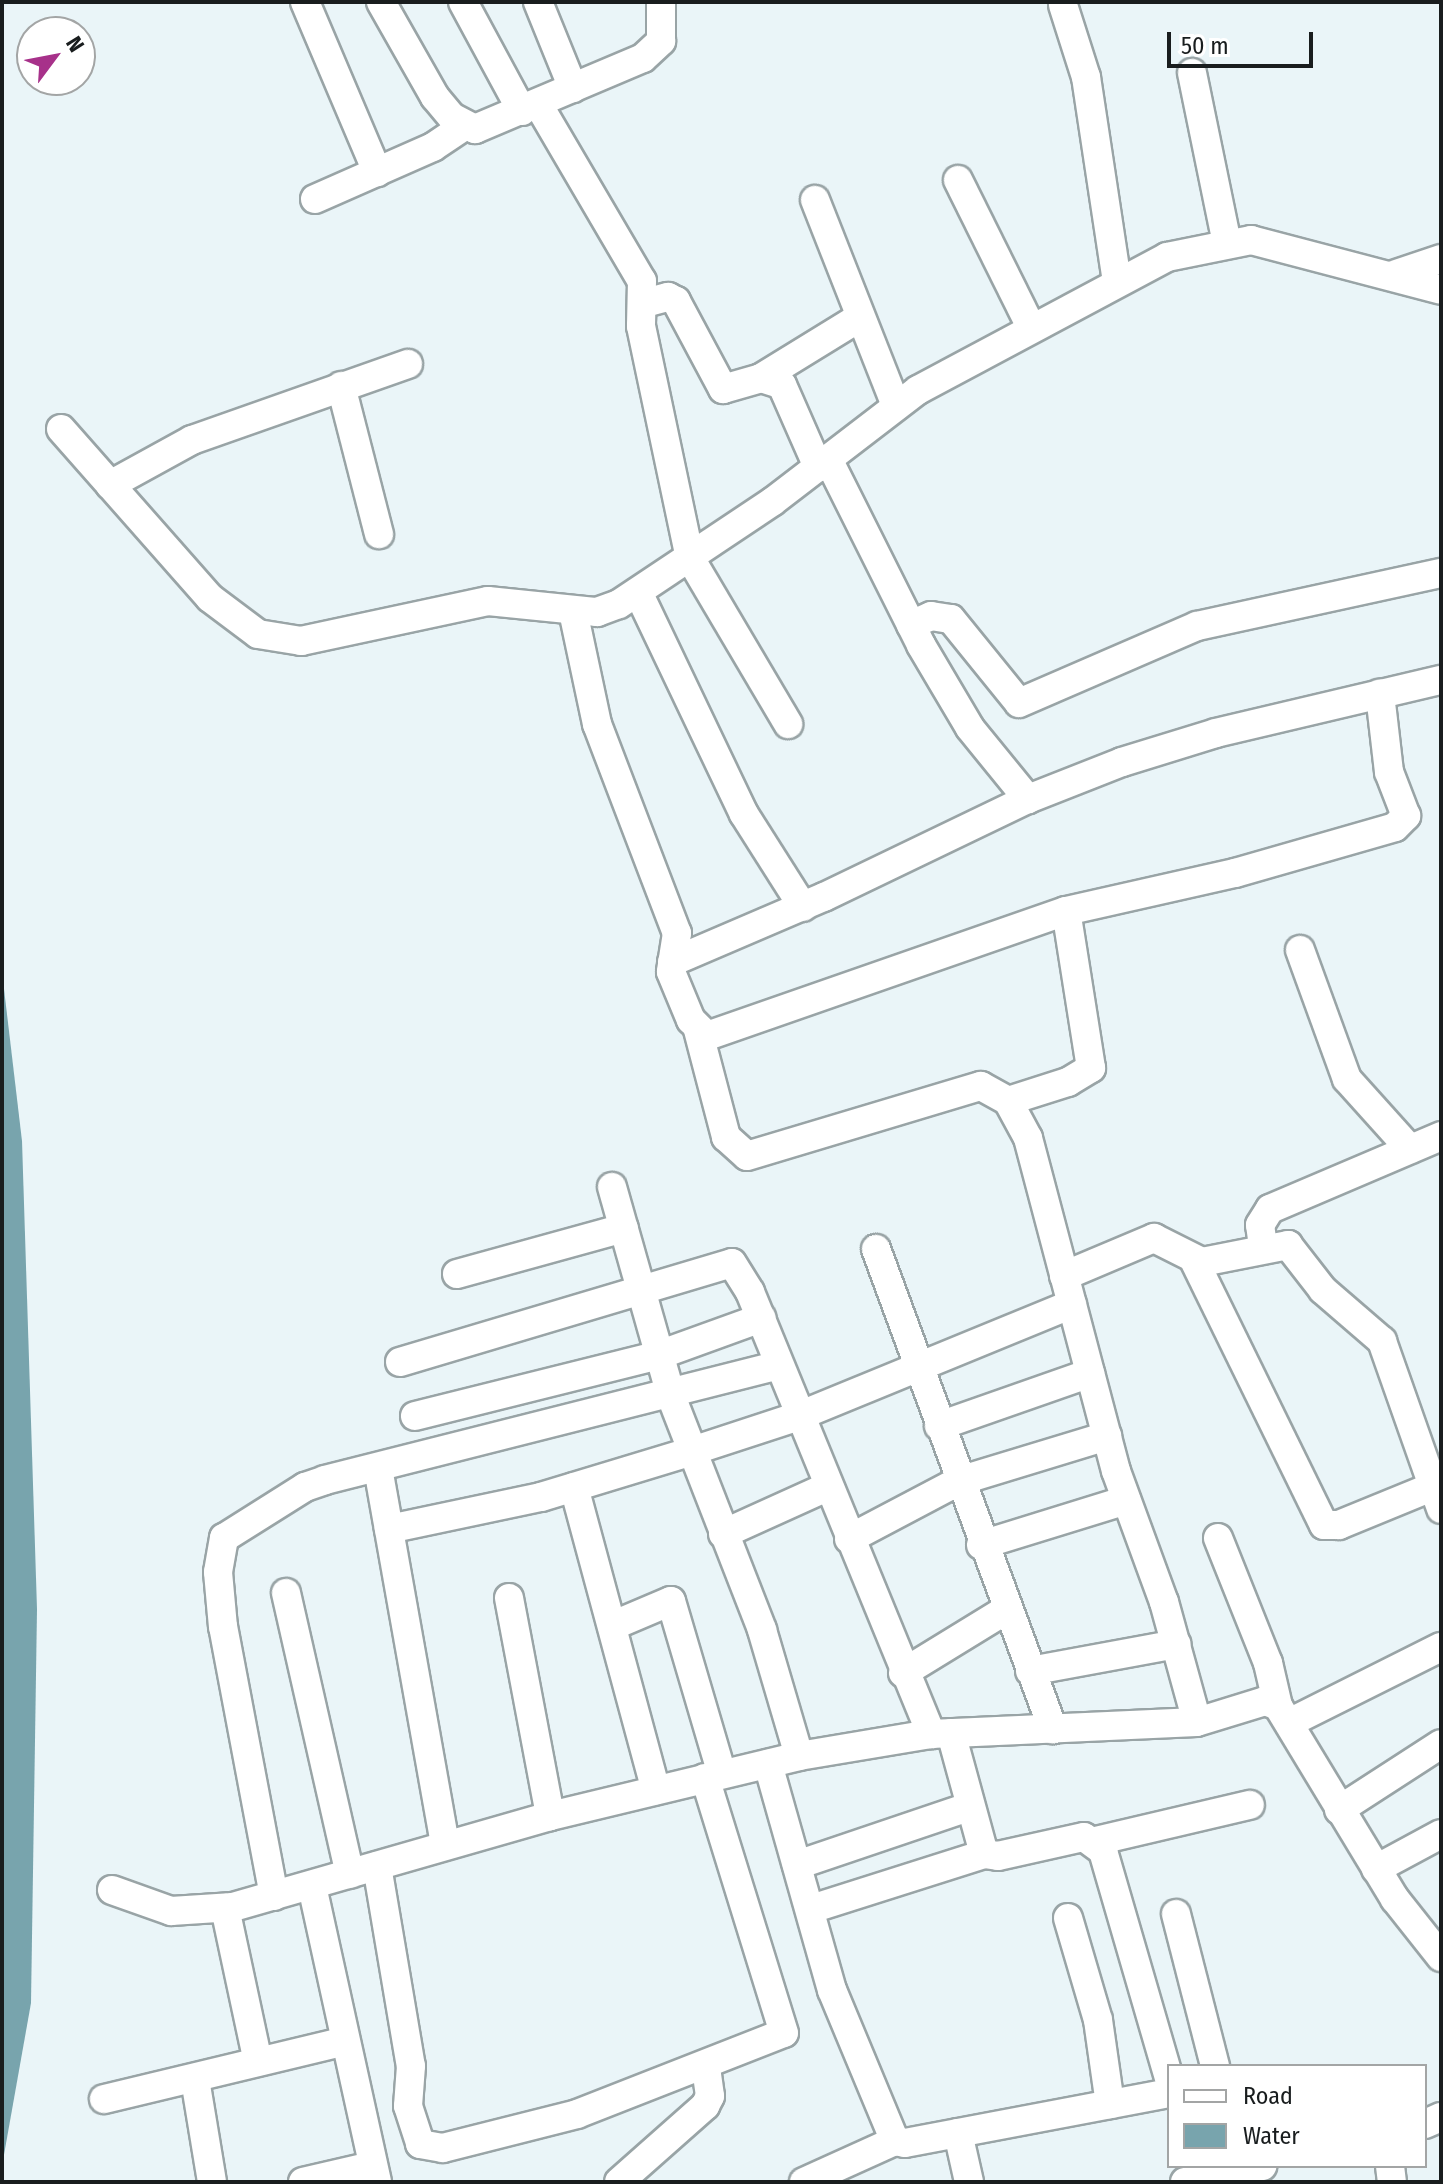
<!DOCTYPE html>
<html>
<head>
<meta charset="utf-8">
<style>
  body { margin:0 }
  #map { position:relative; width:1443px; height:2184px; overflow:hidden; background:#eaf5f8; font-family:"Fira Sans Condensed",sans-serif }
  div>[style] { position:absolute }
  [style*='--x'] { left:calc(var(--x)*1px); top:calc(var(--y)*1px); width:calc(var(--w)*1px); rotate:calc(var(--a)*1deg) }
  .water>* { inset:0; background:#78a4ad }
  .roads { filter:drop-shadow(2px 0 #99a4a6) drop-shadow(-2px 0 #99a4a6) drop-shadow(0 2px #99a4a6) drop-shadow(0 -2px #99a4a6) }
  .minor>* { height:28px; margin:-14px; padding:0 14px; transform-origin:14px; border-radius:14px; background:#fff }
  span { translate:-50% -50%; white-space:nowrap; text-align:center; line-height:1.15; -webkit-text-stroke:6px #fff; paint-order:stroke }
  .frame { position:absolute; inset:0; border:4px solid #191d1e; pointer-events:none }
  .legend { position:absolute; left:1167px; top:2064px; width:260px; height:104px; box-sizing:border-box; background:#fff; border:2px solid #a3a5a5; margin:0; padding:10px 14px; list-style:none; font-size:24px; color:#191d1e }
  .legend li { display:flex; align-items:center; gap:16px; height:40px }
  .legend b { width:40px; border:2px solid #a3a5a5 }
  .north { position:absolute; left:16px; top:16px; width:80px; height:80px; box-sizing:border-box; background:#fff; border:2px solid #a3a5a5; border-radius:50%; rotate:58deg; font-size:22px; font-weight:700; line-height:32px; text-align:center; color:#191d1e }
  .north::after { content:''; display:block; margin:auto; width:28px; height:36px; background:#a7318a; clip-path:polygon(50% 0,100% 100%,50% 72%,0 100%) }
  .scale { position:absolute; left:1167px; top:32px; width:146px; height:36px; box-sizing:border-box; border:4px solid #191d1e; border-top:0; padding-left:10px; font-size:24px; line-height:28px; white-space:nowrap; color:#191d1e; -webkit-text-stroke:6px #fff; paint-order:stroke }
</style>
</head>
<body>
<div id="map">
  <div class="water">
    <i style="clip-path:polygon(2px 972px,22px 1141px,37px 1609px,31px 2003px,2px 2166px)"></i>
  </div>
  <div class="roads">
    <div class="minor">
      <i style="--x:305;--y:2;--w:185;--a:67"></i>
      <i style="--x:381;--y:2;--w:109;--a:60.4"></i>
      <i style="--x:435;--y:97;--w:26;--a:50"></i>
      <i style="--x:452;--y:117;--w:26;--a:28"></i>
      <i style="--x:475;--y:129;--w:182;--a:-22.9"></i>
      <i style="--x:643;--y:58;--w:25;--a:-43"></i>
      <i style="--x:661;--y:41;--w:39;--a:-90"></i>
      <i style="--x:463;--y:2;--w:124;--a:61.6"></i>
      <i style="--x:538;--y:2;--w:93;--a:67.9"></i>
      <i style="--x:1063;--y:5;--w:76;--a:72.3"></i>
      <i style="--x:1086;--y:77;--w:207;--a:81.4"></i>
      <i style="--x:1192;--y:73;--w:174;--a:78.4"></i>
      <i style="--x:538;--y:104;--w:205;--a:59.6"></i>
      <i style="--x:642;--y:281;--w:45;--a:91.3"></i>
      <i style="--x:641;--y:326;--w:237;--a:78.1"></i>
      <i style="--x:690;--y:558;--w:193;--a:59.4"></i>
      <i style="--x:958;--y:180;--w:164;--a:63.6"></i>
      <i style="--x:315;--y:199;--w:129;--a:-23.8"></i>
      <i style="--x:433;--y:147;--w:37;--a:-34"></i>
      <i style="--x:815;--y:200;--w:221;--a:68.5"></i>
      <i style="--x:1396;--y:274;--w:47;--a:-18.4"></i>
      <i style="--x:645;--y:303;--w:24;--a:-15"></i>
      <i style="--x:668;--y:297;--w:9;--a:27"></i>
      <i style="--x:676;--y:301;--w:100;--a:61.9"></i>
      <i style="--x:723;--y:389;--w:40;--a:-16"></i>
      <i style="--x:761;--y:378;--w:22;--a:18"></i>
      <i style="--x:782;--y:385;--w:90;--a:66.3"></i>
      <i style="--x:761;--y:378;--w:116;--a:-31.6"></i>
      <i style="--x:341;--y:386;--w:153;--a:75.6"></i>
      <i style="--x:61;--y:429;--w:225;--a:48.6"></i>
      <i style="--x:210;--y:598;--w:60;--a:36.9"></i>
      <i style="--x:258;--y:634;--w:44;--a:9.2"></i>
      <i style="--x:301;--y:641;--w:191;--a:-12.1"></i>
      <i style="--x:488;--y:601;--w:110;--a:5.8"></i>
      <i style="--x:597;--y:612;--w:23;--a:-20"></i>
      <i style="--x:619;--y:604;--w:184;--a:-33.7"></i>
      <i style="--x:772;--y:502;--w:184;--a:-37.5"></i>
      <i style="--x:918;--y:390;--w:282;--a:-28.1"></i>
      <i style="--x:1167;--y:257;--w:86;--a:-11.4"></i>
      <i style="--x:1251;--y:240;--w:196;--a:14.7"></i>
      <i style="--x:828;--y:459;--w:208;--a:63.4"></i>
      <i style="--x:921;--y:645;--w:96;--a:59.4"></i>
      <i style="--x:970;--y:728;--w:92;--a:50.8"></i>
      <i style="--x:1028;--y:799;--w:101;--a:-21.5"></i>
      <i style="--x:1122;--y:762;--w:98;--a:-17.1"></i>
      <i style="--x:1216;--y:733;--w:231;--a:-13.3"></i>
      <i style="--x:110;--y:485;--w:94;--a:-28.8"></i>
      <i style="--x:192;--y:440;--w:229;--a:-19.4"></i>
      <i style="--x:638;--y:592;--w:246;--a:64.5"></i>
      <i style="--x:744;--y:814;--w:110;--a:57.6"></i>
      <i style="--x:573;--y:611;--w:116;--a:78"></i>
      <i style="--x:597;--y:724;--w:224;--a:69.1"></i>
      <i style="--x:677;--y:933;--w:39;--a:99"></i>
      <i style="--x:671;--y:972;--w:52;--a:67.4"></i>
      <i style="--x:691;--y:1020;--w:23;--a:45"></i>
      <i style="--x:707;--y:1036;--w:380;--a:-19.2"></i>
      <i style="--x:1066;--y:911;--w:173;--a:-12.7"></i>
      <i style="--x:1235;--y:873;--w:166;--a:-16"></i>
      <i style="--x:1395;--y:827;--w:16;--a:-45"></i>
      <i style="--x:1406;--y:816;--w:47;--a:-111.1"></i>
      <i style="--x:1389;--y:772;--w:79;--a:-96.6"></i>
      <i style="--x:911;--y:625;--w:22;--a:-24"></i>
      <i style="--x:931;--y:616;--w:20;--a:9"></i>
      <i style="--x:951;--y:619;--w:108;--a:51"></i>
      <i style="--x:1019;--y:703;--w:194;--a:-23.4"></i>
      <i style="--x:1197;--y:626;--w:250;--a:-12.3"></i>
      <i style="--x:1300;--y:950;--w:137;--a:70"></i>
      <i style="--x:1347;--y:1079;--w:94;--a:48"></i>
      <i style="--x:672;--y:962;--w:165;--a:-23.2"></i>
      <i style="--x:824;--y:897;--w:226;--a:-25.7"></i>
      <i style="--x:698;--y:1030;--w:111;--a:75.3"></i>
      <i style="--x:726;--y:1137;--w:28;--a:42"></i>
      <i style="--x:747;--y:1156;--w:244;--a:-16.7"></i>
      <i style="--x:981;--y:1086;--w:31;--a:29"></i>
      <i style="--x:1008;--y:1101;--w:42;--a:61.6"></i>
      <i style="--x:1028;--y:1138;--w:344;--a:75.2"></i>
      <i style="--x:1116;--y:1471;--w:140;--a:69.9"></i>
      <i style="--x:1164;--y:1602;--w:124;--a:74.6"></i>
      <i style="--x:1008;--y:1101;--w:63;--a:-17.6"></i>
      <i style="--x:1068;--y:1082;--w:27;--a:-31"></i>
      <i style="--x:1091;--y:1068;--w:159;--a:-99"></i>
      <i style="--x:612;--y:1187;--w:217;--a:74.2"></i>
      <i style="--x:671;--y:1396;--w:251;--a:68.7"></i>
      <i style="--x:762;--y:1630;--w:131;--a:73.6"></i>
      <i style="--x:1263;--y:1246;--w:21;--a:-98"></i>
      <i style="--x:1260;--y:1225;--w:19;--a:-58"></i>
      <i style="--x:1270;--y:1209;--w:186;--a:-23.1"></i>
      <i style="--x:876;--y:1249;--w:512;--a:69.76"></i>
      <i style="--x:1194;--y:1260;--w:295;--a:63.9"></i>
      <i style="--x:1324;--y:1525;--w:15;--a:0"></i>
      <i style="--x:1339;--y:1525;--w:103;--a:-22.3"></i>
      <i style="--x:457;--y:1274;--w:173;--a:-15.4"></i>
      <i style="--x:1064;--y:1276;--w:98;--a:-22.9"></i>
      <i style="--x:1154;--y:1238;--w:54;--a:26.6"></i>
      <i style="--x:1202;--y:1262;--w:88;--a:-11.2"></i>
      <i style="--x:1288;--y:1245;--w:57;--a:52.1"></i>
      <i style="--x:1323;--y:1290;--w:78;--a:40.8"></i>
      <i style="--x:1382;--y:1341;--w:178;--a:70.6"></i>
      <i style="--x:400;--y:1362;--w:346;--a:-16.6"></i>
      <i style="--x:732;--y:1263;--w:34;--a:58"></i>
      <i style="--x:750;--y:1292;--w:478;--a:67.7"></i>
      <i style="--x:415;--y:1416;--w:252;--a:-14"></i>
      <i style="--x:659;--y:1355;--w:109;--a:-19.9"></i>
      <i style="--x:939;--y:1426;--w:160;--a:-19.3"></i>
      <i style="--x:378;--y:1468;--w:383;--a:79.9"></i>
      <i style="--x:574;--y:1487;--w:314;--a:74.9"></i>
      <i style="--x:389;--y:1529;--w:155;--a:-11.9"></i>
      <i style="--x:541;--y:1497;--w:158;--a:-16.9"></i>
      <i style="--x:692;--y:1451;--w:113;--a:-18.1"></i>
      <i style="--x:799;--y:1416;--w:295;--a:-22.3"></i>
      <i style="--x:723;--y:1534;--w:114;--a:-24.3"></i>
      <i style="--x:1218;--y:1538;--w:135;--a:68.2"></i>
      <i style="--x:1268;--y:1663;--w:44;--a:76.9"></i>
      <i style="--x:849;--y:1539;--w:124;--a:-27.8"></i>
      <i style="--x:959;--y:1481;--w:155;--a:-16.9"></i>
      <i style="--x:981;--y:1545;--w:152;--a:-17.2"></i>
      <i style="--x:286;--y:1593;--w:288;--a:77.2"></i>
      <i style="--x:509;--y:1598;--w:222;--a:79.3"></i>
      <i style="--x:612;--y:1626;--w:64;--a:-23"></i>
      <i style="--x:671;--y:1601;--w:180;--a:73.6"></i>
      <i style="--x:1030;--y:1671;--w:149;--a:-10.4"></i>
      <i style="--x:903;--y:1673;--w:121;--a:-31.5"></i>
      <i style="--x:1289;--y:1723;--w:170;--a:-26.6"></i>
      <i style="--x:951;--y:1733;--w:125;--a:74.7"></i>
      <i style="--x:984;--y:1854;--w:14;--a:8"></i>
      <i style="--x:998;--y:1856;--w:88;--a:-12.5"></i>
      <i style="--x:1084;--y:1837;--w:24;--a:36"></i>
      <i style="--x:1103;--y:1851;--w:236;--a:73.8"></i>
      <i style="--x:768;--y:1764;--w:235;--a:74.2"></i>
      <i style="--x:832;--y:1990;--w:164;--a:67.4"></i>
      <i style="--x:895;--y:2141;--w:10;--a:11"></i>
      <i style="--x:905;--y:2143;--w:269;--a:-10.7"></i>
      <i style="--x:1339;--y:1810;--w:121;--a:-32.9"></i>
      <i style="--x:1096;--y:1841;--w:158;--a:-13.2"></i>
      <i style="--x:797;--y:1865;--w:181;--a:-18.7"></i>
      <i style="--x:377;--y:1866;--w:203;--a:80.4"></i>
      <i style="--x:411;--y:2066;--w:40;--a:94.3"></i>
      <i style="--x:408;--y:2106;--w:40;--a:72"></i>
      <i style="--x:420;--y:2144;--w:23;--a:10"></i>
      <i style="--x:443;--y:2148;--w:138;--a:-14.2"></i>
      <i style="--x:577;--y:2114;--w:222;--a:-21.4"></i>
      <i style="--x:784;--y:2033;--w:267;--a:-107.2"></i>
      <i style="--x:1376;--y:1869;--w:74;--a:-28.3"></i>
      <i style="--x:312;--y:1886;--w:303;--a:77.6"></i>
      <i style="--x:112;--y:1890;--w:63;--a:19.6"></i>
      <i style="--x:171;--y:1911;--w:62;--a:-3.7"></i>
      <i style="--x:233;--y:1907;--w:330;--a:-16"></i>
      <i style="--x:550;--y:1816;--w:256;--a:-13.5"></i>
      <i style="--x:799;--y:1756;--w:134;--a:-9.5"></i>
      <i style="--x:931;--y:1734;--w:266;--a:-2.6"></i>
      <i style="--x:1197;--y:1722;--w:71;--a:-17.2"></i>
      <i style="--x:1265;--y:1701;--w:14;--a:21"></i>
      <i style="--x:1278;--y:1706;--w:226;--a:58.8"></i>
      <i style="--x:1395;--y:1899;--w:74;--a:51.6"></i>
      <i style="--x:274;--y:1896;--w:274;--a:-100.7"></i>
      <i style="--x:223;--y:1627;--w:55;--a:-95.2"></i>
      <i style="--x:218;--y:1572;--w:35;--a:-80"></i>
      <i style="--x:224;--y:1538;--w:96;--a:-32.2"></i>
      <i style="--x:305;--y:1487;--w:21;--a:-19"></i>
      <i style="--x:325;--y:1480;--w:468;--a:-14.2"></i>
      <i style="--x:225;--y:1908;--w:157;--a:77.9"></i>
      <i style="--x:811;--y:1909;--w:182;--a:-17.6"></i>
      <i style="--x:1176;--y:1914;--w:157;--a:75.6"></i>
      <i style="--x:1068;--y:1918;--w:106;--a:73.6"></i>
      <i style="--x:1098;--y:2020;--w:85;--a:81.9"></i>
      <i style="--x:195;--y:2079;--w:104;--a:80.6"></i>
      <i style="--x:104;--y:2099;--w:248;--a:-13.5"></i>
      <i style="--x:1425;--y:2124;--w:17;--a:-24"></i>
      <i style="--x:958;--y:2133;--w:50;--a:77.3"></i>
      <i style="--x:1390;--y:2166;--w:16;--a:83"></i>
      <i style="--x:303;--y:2182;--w:71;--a:-13.1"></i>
      <i style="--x:619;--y:2182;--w:115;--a:-41.5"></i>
      <i style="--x:705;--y:2106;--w:11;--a:-63"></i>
      <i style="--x:710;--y:2096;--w:29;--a:-98"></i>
      <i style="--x:804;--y:2182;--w:100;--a:-24.3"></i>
      <i style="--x:1185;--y:2182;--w:79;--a:-11.7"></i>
    </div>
  </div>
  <div class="frame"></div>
  <ul class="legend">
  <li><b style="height:10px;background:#fff"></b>Road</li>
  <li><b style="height:22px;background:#78a4ad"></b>Water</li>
  </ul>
  <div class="north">N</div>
  <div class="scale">50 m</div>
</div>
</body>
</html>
